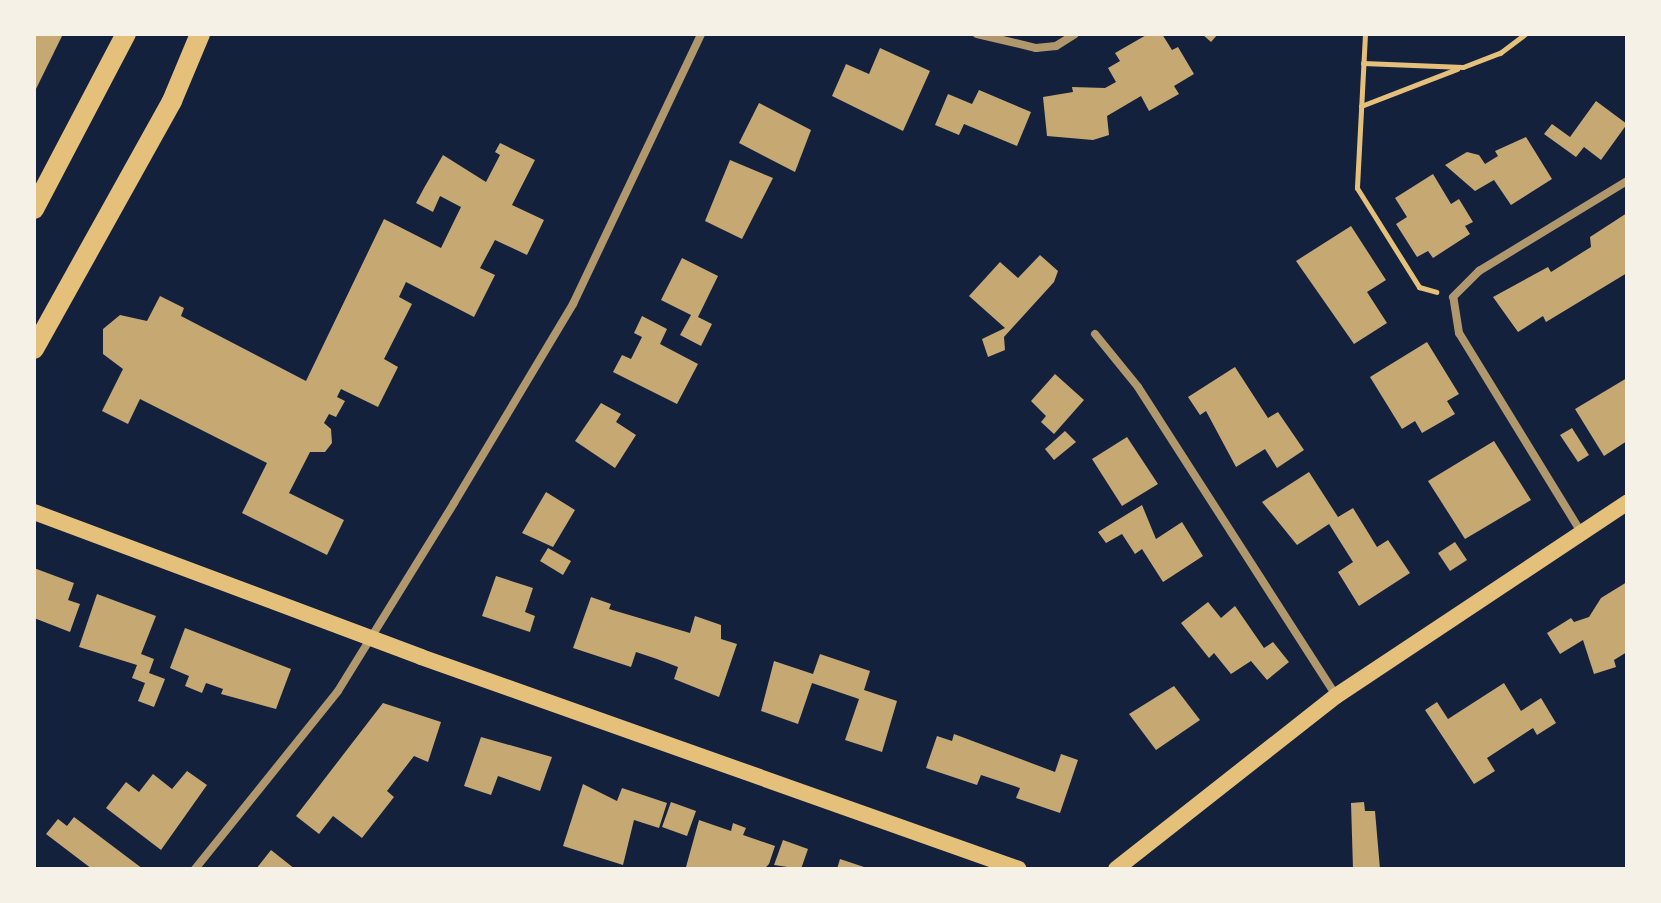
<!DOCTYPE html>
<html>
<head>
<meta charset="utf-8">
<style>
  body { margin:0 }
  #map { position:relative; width:1661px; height:903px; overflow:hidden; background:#14213d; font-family:Rubik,sans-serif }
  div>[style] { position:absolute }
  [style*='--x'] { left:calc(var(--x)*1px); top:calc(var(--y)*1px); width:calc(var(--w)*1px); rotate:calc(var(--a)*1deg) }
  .building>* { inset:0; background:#c6a872 }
  .path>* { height:5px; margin:-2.5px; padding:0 2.5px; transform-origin:2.5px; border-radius:2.5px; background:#e5c07b }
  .minor>* { height:8px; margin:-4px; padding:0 4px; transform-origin:4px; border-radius:4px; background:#b1986c }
  .secondary>* { height:16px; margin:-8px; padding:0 8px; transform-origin:8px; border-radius:8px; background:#e5c07b }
  .primary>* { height:20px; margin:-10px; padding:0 10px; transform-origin:10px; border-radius:10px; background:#e5c07b }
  span { translate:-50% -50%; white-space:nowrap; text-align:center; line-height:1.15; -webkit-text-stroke:7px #f6f1e7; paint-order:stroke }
  .frame { position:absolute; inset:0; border:36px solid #f6f1e7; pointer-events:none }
</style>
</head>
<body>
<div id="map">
  <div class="building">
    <i style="clip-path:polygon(34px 34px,63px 34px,34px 93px)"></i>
    <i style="clip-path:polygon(1148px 34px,1162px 34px,1172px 50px,1178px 47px,1194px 74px,1174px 86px,1179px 94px,1149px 111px,1141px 96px,1107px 116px,1109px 135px,1093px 140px,1047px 136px,1043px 97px,1073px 92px,1072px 87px,1105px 88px,1116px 82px,1108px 68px,1120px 61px,1115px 53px)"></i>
    <i style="clip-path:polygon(1202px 34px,1218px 34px,1211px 42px)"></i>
    <i style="clip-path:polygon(880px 48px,930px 71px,903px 131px,832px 96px,846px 64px,869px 74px)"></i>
    <i style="clip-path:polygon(979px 90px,1031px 112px,1017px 146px,964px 124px,959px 135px,935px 125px,948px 94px,972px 104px)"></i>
    <i style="clip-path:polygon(1596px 101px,1627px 124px,1601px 160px,1584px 147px,1576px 157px,1544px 134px,1552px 124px,1570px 137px)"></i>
    <i style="clip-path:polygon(759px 103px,811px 130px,795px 172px,739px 143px)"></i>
    <i style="clip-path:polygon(1526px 137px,1552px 179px,1511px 205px,1494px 180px,1475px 191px,1445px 165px,1467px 152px,1479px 155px,1485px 164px,1498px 156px,1495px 151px)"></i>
    <i style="clip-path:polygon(500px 143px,535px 160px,512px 205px,544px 220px,527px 255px,495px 240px,480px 268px,495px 275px,474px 317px,406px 282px,399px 297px,412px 304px,384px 359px,398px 367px,378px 407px,341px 389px,337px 397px,345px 401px,336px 417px,329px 414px,324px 423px,331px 429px,332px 443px,325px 452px,310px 452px,289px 493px,344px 520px,327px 555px,242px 513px,267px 463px,140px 399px,128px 424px,102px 411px,123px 369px,103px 354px,103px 329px,120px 315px,147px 321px,160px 296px,184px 308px,181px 316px,306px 381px,384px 219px,441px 248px,461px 207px,440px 196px,433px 212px,416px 203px,424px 188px,443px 155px,486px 182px,500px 155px,495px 152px)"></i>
    <i style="clip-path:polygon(730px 160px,773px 178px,742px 239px,705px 221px)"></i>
    <i style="clip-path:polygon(1433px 174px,1451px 204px,1459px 199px,1473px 222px,1465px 226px,1470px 234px,1433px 258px,1428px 251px,1417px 257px,1396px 224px,1407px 217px,1395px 198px)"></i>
    <i style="clip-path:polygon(1627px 213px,1627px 273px,1546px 322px,1543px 316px,1518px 332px,1493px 297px,1548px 267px,1551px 272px,1591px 247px,1590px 237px)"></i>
    <i style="clip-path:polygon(1351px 226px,1386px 280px,1367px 292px,1387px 323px,1354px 344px,1296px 261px)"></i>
    <i style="clip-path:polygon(1040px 255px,1058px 271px,1054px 282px,1004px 337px,1005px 350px,988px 357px,982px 339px,1005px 328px,969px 296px,1000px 262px,1018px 278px)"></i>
    <i style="clip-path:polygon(682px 258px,718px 276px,698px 317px,712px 324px,701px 346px,680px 335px,691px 315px,661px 300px)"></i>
    <i style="clip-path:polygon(642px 316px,667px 329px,660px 344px,698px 364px,677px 404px,613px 372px,622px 355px,631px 359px,642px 337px,634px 333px)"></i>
    <i style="clip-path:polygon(1427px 342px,1459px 394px,1447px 401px,1455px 414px,1422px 433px,1415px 421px,1402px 429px,1370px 377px)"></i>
    <i style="clip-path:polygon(1235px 367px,1268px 418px,1278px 412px,1304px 450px,1277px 468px,1265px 449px,1236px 467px,1206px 411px,1200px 415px,1188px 397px)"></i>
    <i style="clip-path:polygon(1055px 374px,1084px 400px,1054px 434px,1041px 422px,1046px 416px,1031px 401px)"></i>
    <i style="clip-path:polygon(1627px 378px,1627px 441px,1604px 456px,1575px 409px)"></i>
    <i style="clip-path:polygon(601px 403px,621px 414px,616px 422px,636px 435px,615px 468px,575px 441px)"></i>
    <i style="clip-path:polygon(1572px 428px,1589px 455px,1578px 462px,1560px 435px)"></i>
    <i style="clip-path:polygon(1065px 431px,1076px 442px,1054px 460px,1045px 449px)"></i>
    <i style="clip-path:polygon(1127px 437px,1158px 484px,1122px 506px,1092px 459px)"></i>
    <i style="clip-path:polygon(1494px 441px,1531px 500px,1465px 539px,1428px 481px)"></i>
    <i style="clip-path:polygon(1309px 472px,1338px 517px,1353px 508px,1377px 547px,1388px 540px,1410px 573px,1359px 606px,1338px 572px,1353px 562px,1329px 524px,1297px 545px,1262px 502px)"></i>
    <i style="clip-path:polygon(546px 492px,575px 510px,553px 547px,522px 533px)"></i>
    <i style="clip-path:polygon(1142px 505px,1156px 539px,1182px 522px,1203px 556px,1163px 582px,1142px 549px,1135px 554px,1122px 534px,1106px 543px,1098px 532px)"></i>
    <i style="clip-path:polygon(1455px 542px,1467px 560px,1450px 571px,1438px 553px)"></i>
    <i style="clip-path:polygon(548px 548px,571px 561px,563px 575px,540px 561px)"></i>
    <i style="clip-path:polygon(34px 568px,74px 583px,68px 600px,80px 604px,70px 632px,34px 618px)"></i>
    <i style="clip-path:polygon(496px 576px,533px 588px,525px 612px,535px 616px,530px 632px,482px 616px)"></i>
    <i style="clip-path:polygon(1627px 582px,1627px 652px,1614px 660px,1616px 667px,1594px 674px,1583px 640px,1560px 654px,1547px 633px,1571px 618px,1574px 622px,1589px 617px,1601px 598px)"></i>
    <i style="clip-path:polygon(97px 594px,156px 616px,141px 654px,154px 659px,149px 673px,165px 679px,154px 707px,138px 701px,145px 683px,132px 678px,137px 665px,79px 647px)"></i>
    <i style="clip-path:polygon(591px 597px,611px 604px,609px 609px,690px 633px,695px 616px,721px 625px,721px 639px,737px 644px,719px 697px,674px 679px,678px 667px,657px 659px,636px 652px,631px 667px,573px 648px)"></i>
    <i style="clip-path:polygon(1208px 602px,1221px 618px,1235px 606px,1264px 648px,1273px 642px,1289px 662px,1267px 680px,1251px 661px,1231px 674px,1214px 653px,1209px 658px,1181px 623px)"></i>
    <i style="clip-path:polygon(185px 628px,291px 669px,276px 709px,221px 694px,223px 689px,206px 683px,202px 693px,185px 686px,189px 676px,170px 668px)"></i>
    <i style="clip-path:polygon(820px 654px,870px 671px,864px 690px,897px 701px,882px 752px,845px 740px,859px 699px,812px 683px,798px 724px,761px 711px,774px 661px,813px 674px)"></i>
    <i style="clip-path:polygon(1504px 683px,1521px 711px,1541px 698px,1556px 723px,1537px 735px,1533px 728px,1487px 758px,1495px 771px,1474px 784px,1425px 710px,1437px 702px,1448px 719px)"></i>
    <i style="clip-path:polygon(1174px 686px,1200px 720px,1156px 750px,1129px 714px)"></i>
    <i style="clip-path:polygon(383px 703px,441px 722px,428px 762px,414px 756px,387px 791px,394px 797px,362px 838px,333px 816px,319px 834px,296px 816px)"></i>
    <i style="clip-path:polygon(954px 734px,1055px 772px,1061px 754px,1078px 760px,1060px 813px,1016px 798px,1020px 788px,981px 775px,977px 785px,926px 768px,937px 736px,952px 741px)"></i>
    <i style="clip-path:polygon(481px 737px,552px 757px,540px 791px,498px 776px,491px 795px,464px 786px)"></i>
    <i style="clip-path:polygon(187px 771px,207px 785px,161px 850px,106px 808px,126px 782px,139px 792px,153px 774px,172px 789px)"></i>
    <i style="clip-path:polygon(583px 784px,617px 801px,622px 788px,667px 803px,659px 828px,634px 820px,623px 865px,563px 846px)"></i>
    <i style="clip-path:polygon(671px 802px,696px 811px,687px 836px,662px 827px)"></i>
    <i style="clip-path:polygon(1364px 802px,1365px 811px,1375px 811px,1380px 869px,1353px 869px,1351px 803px)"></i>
    <i style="clip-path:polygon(74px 817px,143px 869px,92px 869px,46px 834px,58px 819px,67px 826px)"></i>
    <i style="clip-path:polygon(699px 820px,731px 831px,733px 823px,746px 828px,743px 835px,775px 846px,769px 864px,764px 869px,686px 867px)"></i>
    <i style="clip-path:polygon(783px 840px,808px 849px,801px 869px,774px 865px)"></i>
    <i style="clip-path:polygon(271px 850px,295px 869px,256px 869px)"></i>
    <i style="clip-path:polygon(840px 859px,867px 868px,867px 869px,837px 869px)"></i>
  </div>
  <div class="path">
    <i style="--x:1365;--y:34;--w:154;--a:93"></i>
    <i style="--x:1357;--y:188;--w:117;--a:57.9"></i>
    <i style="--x:1419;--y:287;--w:18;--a:16"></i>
    <i style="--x:1363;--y:63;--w:100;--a:2.3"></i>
    <i style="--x:1463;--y:67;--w:40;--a:-21"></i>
    <i style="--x:1500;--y:53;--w:31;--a:-37"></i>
    <i style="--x:1361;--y:106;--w:103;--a:-21.1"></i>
  </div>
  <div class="minor">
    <i style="--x:977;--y:34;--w:61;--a:13.3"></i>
    <i style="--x:1036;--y:48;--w:20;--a:-6"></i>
    <i style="--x:1056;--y:46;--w:22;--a:-32"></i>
    <i style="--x:1095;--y:334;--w:68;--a:50.9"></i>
    <i style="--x:1138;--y:387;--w:367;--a:57.3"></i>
    <i style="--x:1581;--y:532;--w:233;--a:-121.5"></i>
    <i style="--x:1459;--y:333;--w:36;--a:-99"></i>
    <i style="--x:1453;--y:297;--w:37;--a:-45"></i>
    <i style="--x:1479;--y:271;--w:173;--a:-31.3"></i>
    <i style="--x:195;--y:869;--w:228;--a:-51.2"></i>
    <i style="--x:338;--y:691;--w:221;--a:-58.3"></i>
    <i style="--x:454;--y:503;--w:232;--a:-59.1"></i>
    <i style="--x:573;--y:304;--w:299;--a:-64.6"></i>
  </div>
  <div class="secondary">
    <i style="--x:34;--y:512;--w:413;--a:20.5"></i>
    <i style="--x:421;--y:657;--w:634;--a:19.52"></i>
    <i style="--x:1116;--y:869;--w:280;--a:-38.2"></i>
    <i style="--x:1336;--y:696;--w:349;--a:-33.6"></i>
  </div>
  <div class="primary">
    <i style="--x:34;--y:209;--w:198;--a:-62.3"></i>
    <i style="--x:34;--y:349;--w:284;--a:-60.9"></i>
    <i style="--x:172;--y:101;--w:73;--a:-67.3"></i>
  </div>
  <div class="frame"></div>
</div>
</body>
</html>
